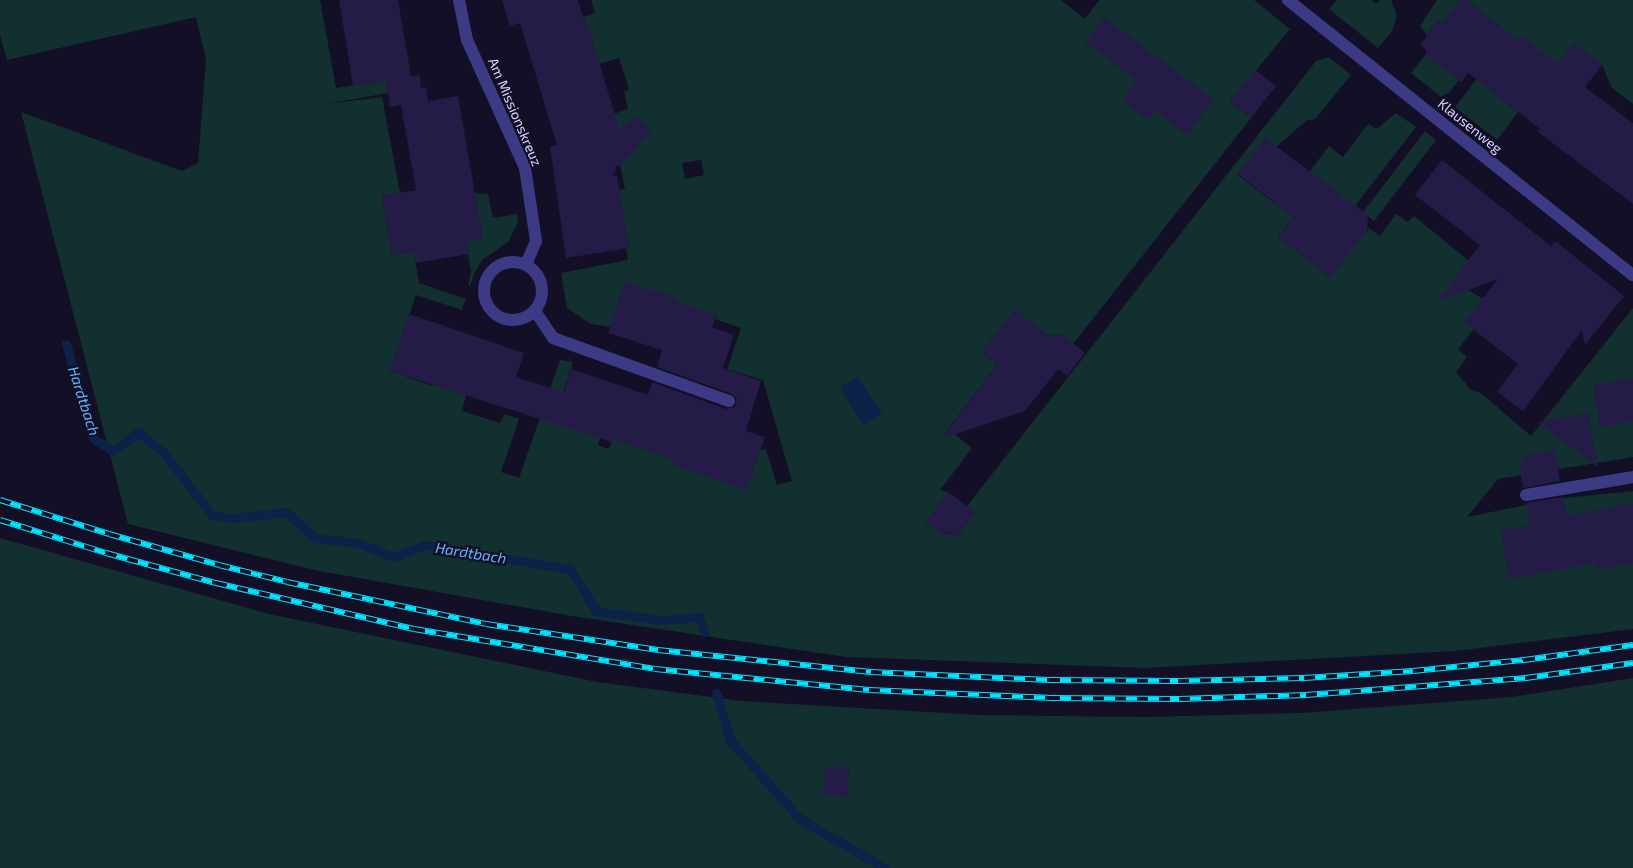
<!DOCTYPE html>
<html>
<head>
<meta charset="utf-8">
<style>
  body { margin:0 }
  #map { position:relative; width:1633px; height:868px; overflow:hidden; background:#130f26; font-family:"Exo 2",sans-serif }
  div>[style] { position:absolute }
  [style*='--x'] { left:calc(var(--x)*1px); top:calc(var(--y)*1px); width:calc(var(--w)*1px); rotate:calc(var(--a)*1deg) }
  .green>* { inset:0; background:#12302f }
  .water>* { inset:0; background:#0c2248 }
  .stream>* { height:9px; margin:-4.5px; padding:0 4.5px; transform-origin:4.5px; border-radius:4.5px; background:#0c2248 }
  .building>* { inset:0; background:#241b47 }
  .minor>* { height:12px; margin:-6px; padding:0 6px; transform-origin:6px; border-radius:6px; background:#3d3a85 }
  .minor>.ring { margin:-6px; padding:0; box-sizing:content-box; background:none; border:12px solid #3d3a85; border-radius:50% }
  .rail>* { height:5.5px; margin-top:-2.75px; transform-origin:0; background:repeating-linear-gradient(90deg,#130f26 0 11px,#00e5ff 0 22px); box-sizing:border-box; border-block:1px solid #00e5ff }
  span { translate:-50% -50%; white-space:nowrap; text-align:center; line-height:1.15; -webkit-text-stroke:4.5px #130f26; paint-order:stroke }
  .street-label { font-size:14px; color:#d9d4ff }
  .water-label { font-size:15px; color:#62b6ff; font-style:italic }
</style>
</head>
<body>
<div id="map">
  <div class="green">
    <i style="clip-path:polygon(evenodd,0 0,320px 0,336px 88px,386px 81px,388px 93px,326px 104px,382px 97px,400px 193px,382px 196px,392px 255px,414px 252px,419px 283px,466px 299px,462px 310px,416px 295px,390px 371px,433px 386px,435px 380px,467px 391px,462px 411px,500px 423px,504px 414px,519px 419px,501px 472px,519px 478px,560px 360px,573px 362px,553px 423px,600px 438px,598px 445px,609px 449px,623px 410px,641px 417px,632px 445px,675px 460px,674px 465px,746px 490px,760px 450px,766px 449px,777px 485px,792px 481px,763px 380px,727px 369px,741px 328px,715px 319px,717px 315px,669px 314px,674px 297px,625px 282px,610px 327px,591px 324px,567px 308px,561px 273px,628px 260px,626px 248px,629px 248px,621px 202px,616px 191px,625px 189px,620px 165px,602px 118px,628px 109px,624px 92px,629px 89px,619px 58px,599px 64px,589px 28px,587px 29px,583px 17px,595px 13px,591px 0,1061px 0,1085px 19px,1099px 0,1254px 0,1290px 29px,1230px 102px,1251px 118px,1073px 344px,1062px 335px,1048px 336px,1015px 310px,982px 353px,997px 365px,948px 429px,972px 448px,940px 490px,948px 492px,926px 522px,956px 537px,975px 512px,967px 506px,1316px 61px,1329px 57px,1351px 75px,1315px 119px,1307px 120px,1276px 147px,1265px 139px,1238px 175px,1274px 203px,1285px 204px,1329px 146px,1343px 157px,1368px 124px,1377px 129px,1396px 113px,1416px 127px,1355px 206px,1337px 192px,1315px 219px,1300px 208px,1278px 237px,1330px 277px,1369px 228px,1380px 236px,1396px 214px,1408px 222px,1414px 216px,1469px 261px,1467px 289px,1493px 305px,1458px 349px,1467px 357px,1456px 372px,1471px 390px,1481px 393px,1531px 436px,1633px 308px,1633px 457px,1498px 479px,1467px 517px,1555px 499px,1633px 491px,1633px 629px,1455px 651px,1145px 668px,846px 657px,572px 616px,314px 570px,128px 524px,21px 112px,182px 171px,198px 163px,206px 59px,196px 17px,7px 60px,0 35px,0 0,701px 160px,704px 175px,685px 179px,682px 163px,701px 160px)"></i>
    <i style="clip-path:polygon(1337px 0,1371px 0,1376px 4px,1380px 0,1391px 0,1397px 16px,1392px 31px,1378px 48px,1329px 9px)"></i>
    <i style="clip-path:polygon(1437px 0,1461px 0,1443px 23px,1439px 20px,1427px 35px,1420px 26px)"></i>
    <i style="clip-path:polygon(1466px 0,1633px 0,1633px 104px,1612px 88px,1602px 65px,1574px 44px,1558px 64px,1522px 37px,1484px 85px,1518px 112px,1497px 140px,1455px 107px,1511px 35px)"></i>
    <i style="clip-path:polygon(1426px 54px,1459px 80px,1450px 92px,1441px 97px,1411px 73px)"></i>
    <i style="clip-path:polygon(1425px 131px,1436px 140px,1374px 221px,1363px 212px)"></i>
    <i style="clip-path:polygon(475px 193px,488px 194px,493px 218px,517px 214px,518px 222px,509px 241px,482px 260px,474px 274px,470px 286px,468px 285px,471px 271px,466px 242px,482px 237px)"></i>
    <i style="clip-path:polygon(0 538px,269px 614px,597px 682px,742px 701px,979px 715px,1143px 717px,1302px 713px,1511px 697px,1633px 678px,1633px 868px,0 868px)"></i>
  </div>
  <div class="water">
    <i style="clip-path:polygon(858px 376px,882px 414px,863px 425px,840px 387px)"></i>
  </div>
  <div class="stream">
    <i style="--x:66;--y:344;--w:99;--a:73.6"></i>
    <i style="--x:94;--y:439;--w:22;--a:32"></i>
    <i style="--x:113;--y:451;--w:31;--a:-37"></i>
    <i style="--x:138;--y:432;--w:33;--a:39"></i>
    <i style="--x:164;--y:453;--w:78;--a:52.3"></i>
    <i style="--x:212;--y:515;--w:22;--a:8"></i>
    <i style="--x:234;--y:518;--w:52;--a:-6.6"></i>
    <i style="--x:286;--y:512;--w:39;--a:42"></i>
    <i style="--x:315;--y:538;--w:43;--a:6.6"></i>
    <i style="--x:358;--y:543;--w:39;--a:21"></i>
    <i style="--x:394;--y:557;--w:33;--a:-21"></i>
    <i style="--x:425;--y:545;--w:147;--a:9.4"></i>
    <i style="--x:570;--y:569;--w:49;--a:58.2"></i>
    <i style="--x:596;--y:611;--w:65;--a:8"></i>
    <i style="--x:660;--y:620;--w:39;--a:-4"></i>
    <i style="--x:699;--y:617;--w:16;--a:68"></i>
    <i style="--x:716;--y:693;--w:49;--a:73.4"></i>
    <i style="--x:730;--y:740;--w:106;--a:48.5"></i>
    <i style="--x:800;--y:819;--w:98;--a:30"></i>
  </div>
  <div class="building">
    <i style="clip-path:polygon(339px 0,398px 0,411px 76px,420px 75px,421px 88px,426px 87px,428px 101px,458px 96px,483px 239px,466px 242px,469px 254px,416px 263px,414px 252px,392px 255px,382px 196px,416px 190px,401px 105px,390px 107px,386px 81px,353px 86px)"></i>
    <i style="clip-path:polygon(502px 0,578px 0,587px 29px,589px 28px,619px 129px,636px 117px,651px 131px,622px 165px,615px 166px,616px 171px,612px 176px,617px 175px,629px 248px,566px 258px,550px 147px,557px 145px,520px 23px,510px 26px)"></i>
    <i style="clip-path:polygon(1461px 0,1466px 0,1519px 41px,1522px 36px,1558px 64px,1574px 43px,1602px 65px,1585px 87px,1633px 123px,1633px 204px,1537px 131px,1540px 129px,1468px 73px,1461px 82px,1425px 54px,1427px 51px,1420px 45px,1439px 20px,1443px 23px)"></i>
    <i style="clip-path:polygon(1104px 17px,1214px 100px,1187px 135px,1155px 111px,1148px 120px,1123px 101px,1136px 80px,1085px 42px)"></i>
    <i style="clip-path:polygon(1255px 70px,1276px 86px,1251px 118px,1230px 102px)"></i>
    <i style="clip-path:polygon(1265px 138px,1368px 215px,1367px 231px,1330px 277px,1278px 237px,1293px 217px,1238px 174px)"></i>
    <i style="clip-path:polygon(1442px 160px,1551px 246px,1555px 241px,1624px 296px,1585px 345px,1582px 330px,1523px 411px,1497px 392px,1518px 364px,1464px 322px,1498px 279px,1437px 302px,1480px 245px,1415px 195px)"></i>
    <i style="clip-path:polygon(625px 281px,674px 297px,673px 300px,717px 315px,712px 327px,734px 335px,723px 368px,761px 381px,746px 431px,765px 437px,746px 490px,673px 465px,675px 460px,613px 439px,612px 442px,390px 371px,409px 314px,524px 353px,516px 377px,564px 392px,571px 369px,648px 395px,652px 382px,726px 409px,735px 407px,737px 399px,732px 394px,657px 367px,662px 350px,608px 333px)"></i>
    <i style="clip-path:polygon(1015px 310px,1048px 336px,1062px 335px,1085px 353px,1067px 376px,1058px 369px,1025px 411px,941px 439px,997px 365px,982px 353px)"></i>
    <i style="clip-path:polygon(1633px 378px,1633px 421px,1600px 427px,1593px 385px)"></i>
    <i style="clip-path:polygon(1588px 413px,1598px 467px,1537px 422px)"></i>
    <i style="clip-path:polygon(1555px 450px,1560px 481px,1523px 488px,1519px 469px,1525px 455px)"></i>
    <i style="clip-path:polygon(948px 492px,975px 512px,956px 537px,948px 532px,945px 536px,926px 522px)"></i>
    <i style="clip-path:polygon(1563px 497px,1567px 516px,1633px 503px,1633px 563px,1597px 570px,1595px 563px,1509px 579px,1501px 531px,1530px 525px,1526px 503px)"></i>
    <i style="clip-path:polygon(824px 767px,849px 767px,848px 796px,823px 795px)"></i>
  </div>
  <div class="minor">
    <i style="--x:459;--y:0;--w:41;--a:78.7"></i>
    <i style="--x:467;--y:40;--w:141;--a:65.6"></i>
    <i style="--x:525;--y:168;--w:74;--a:81.4"></i>
    <i style="--x:536;--y:241;--w:26;--a:113"></i>
    <i style="--x:1288;--y:0;--w:441;--a:38.6"></i>
    <i class="ring" style="left:484px;top:262px;width:46px;height:46px"></i>
    <i style="--x:535;--y:311;--w:32;--a:56"></i>
    <i style="--x:553;--y:338;--w:187;--a:19.7"></i>
    <i style="--x:1526;--y:495;--w:109;--a:-9.5"></i>
  </div>
  <div class="rail">
    <i style="--x:0;--y:500;--w:114;--a:17.3"></i>
    <i style="--x:109;--y:534;--w:114;--a:15.7"></i>
    <i style="--x:219;--y:565;--w:70;--a:14"></i>
    <i style="--x:287;--y:582;--w:203;--a:11.9"></i>
    <i style="--x:486;--y:624;--w:174;--a:8.6"></i>
    <i style="--x:658;--y:650;--w:214;--a:5.9"></i>
    <i style="--x:871;--y:672;--w:178;--a:2.6"></i>
    <i style="--x:1049;--y:680;--w:129;--a:0.4"></i>
    <i style="--x:1178;--y:681;--w:126;--a:-1.4"></i>
    <i style="--x:1304;--y:678;--w:109;--a:-3.7"></i>
    <i style="--x:1413;--y:671;--w:112;--a:-5.7"></i>
    <i style="--x:1524;--y:660;--w:110;--a:-7.8"></i>
    <i style="--x:0;--y:520;--w:111;--a:17.3"></i>
    <i style="--x:106;--y:553;--w:114;--a:15.3"></i>
    <i style="--x:216;--y:583;--w:203;--a:13.1"></i>
    <i style="--x:414;--y:629;--w:244;--a:9.4"></i>
    <i style="--x:655;--y:669;--w:215;--a:5.6"></i>
    <i style="--x:869;--y:690;--w:180;--a:2.5"></i>
    <i style="--x:1049;--y:698;--w:130;--a:0.4"></i>
    <i style="--x:1179;--y:699;--w:127;--a:-1.8"></i>
    <i style="--x:1306;--y:695;--w:221;--a:-4.4"></i>
    <i style="--x:1526;--y:678;--w:108;--a:-8"></i>
  </div>
  <div class="street-label">
    <span style="left:515px;top:112px;rotate:67deg">Am Missionskreuz</span>
    <span style="left:1470px;top:126px;rotate:39deg">Klausenweg</span>
  </div>
  <div class="water-label">
    <span style="left:84px;top:401px;rotate:72deg">Hardtbach</span>
    <span style="left:471px;top:553px;rotate:9deg">Hardtbach</span>
  </div>
</div>
</body>
</html>
